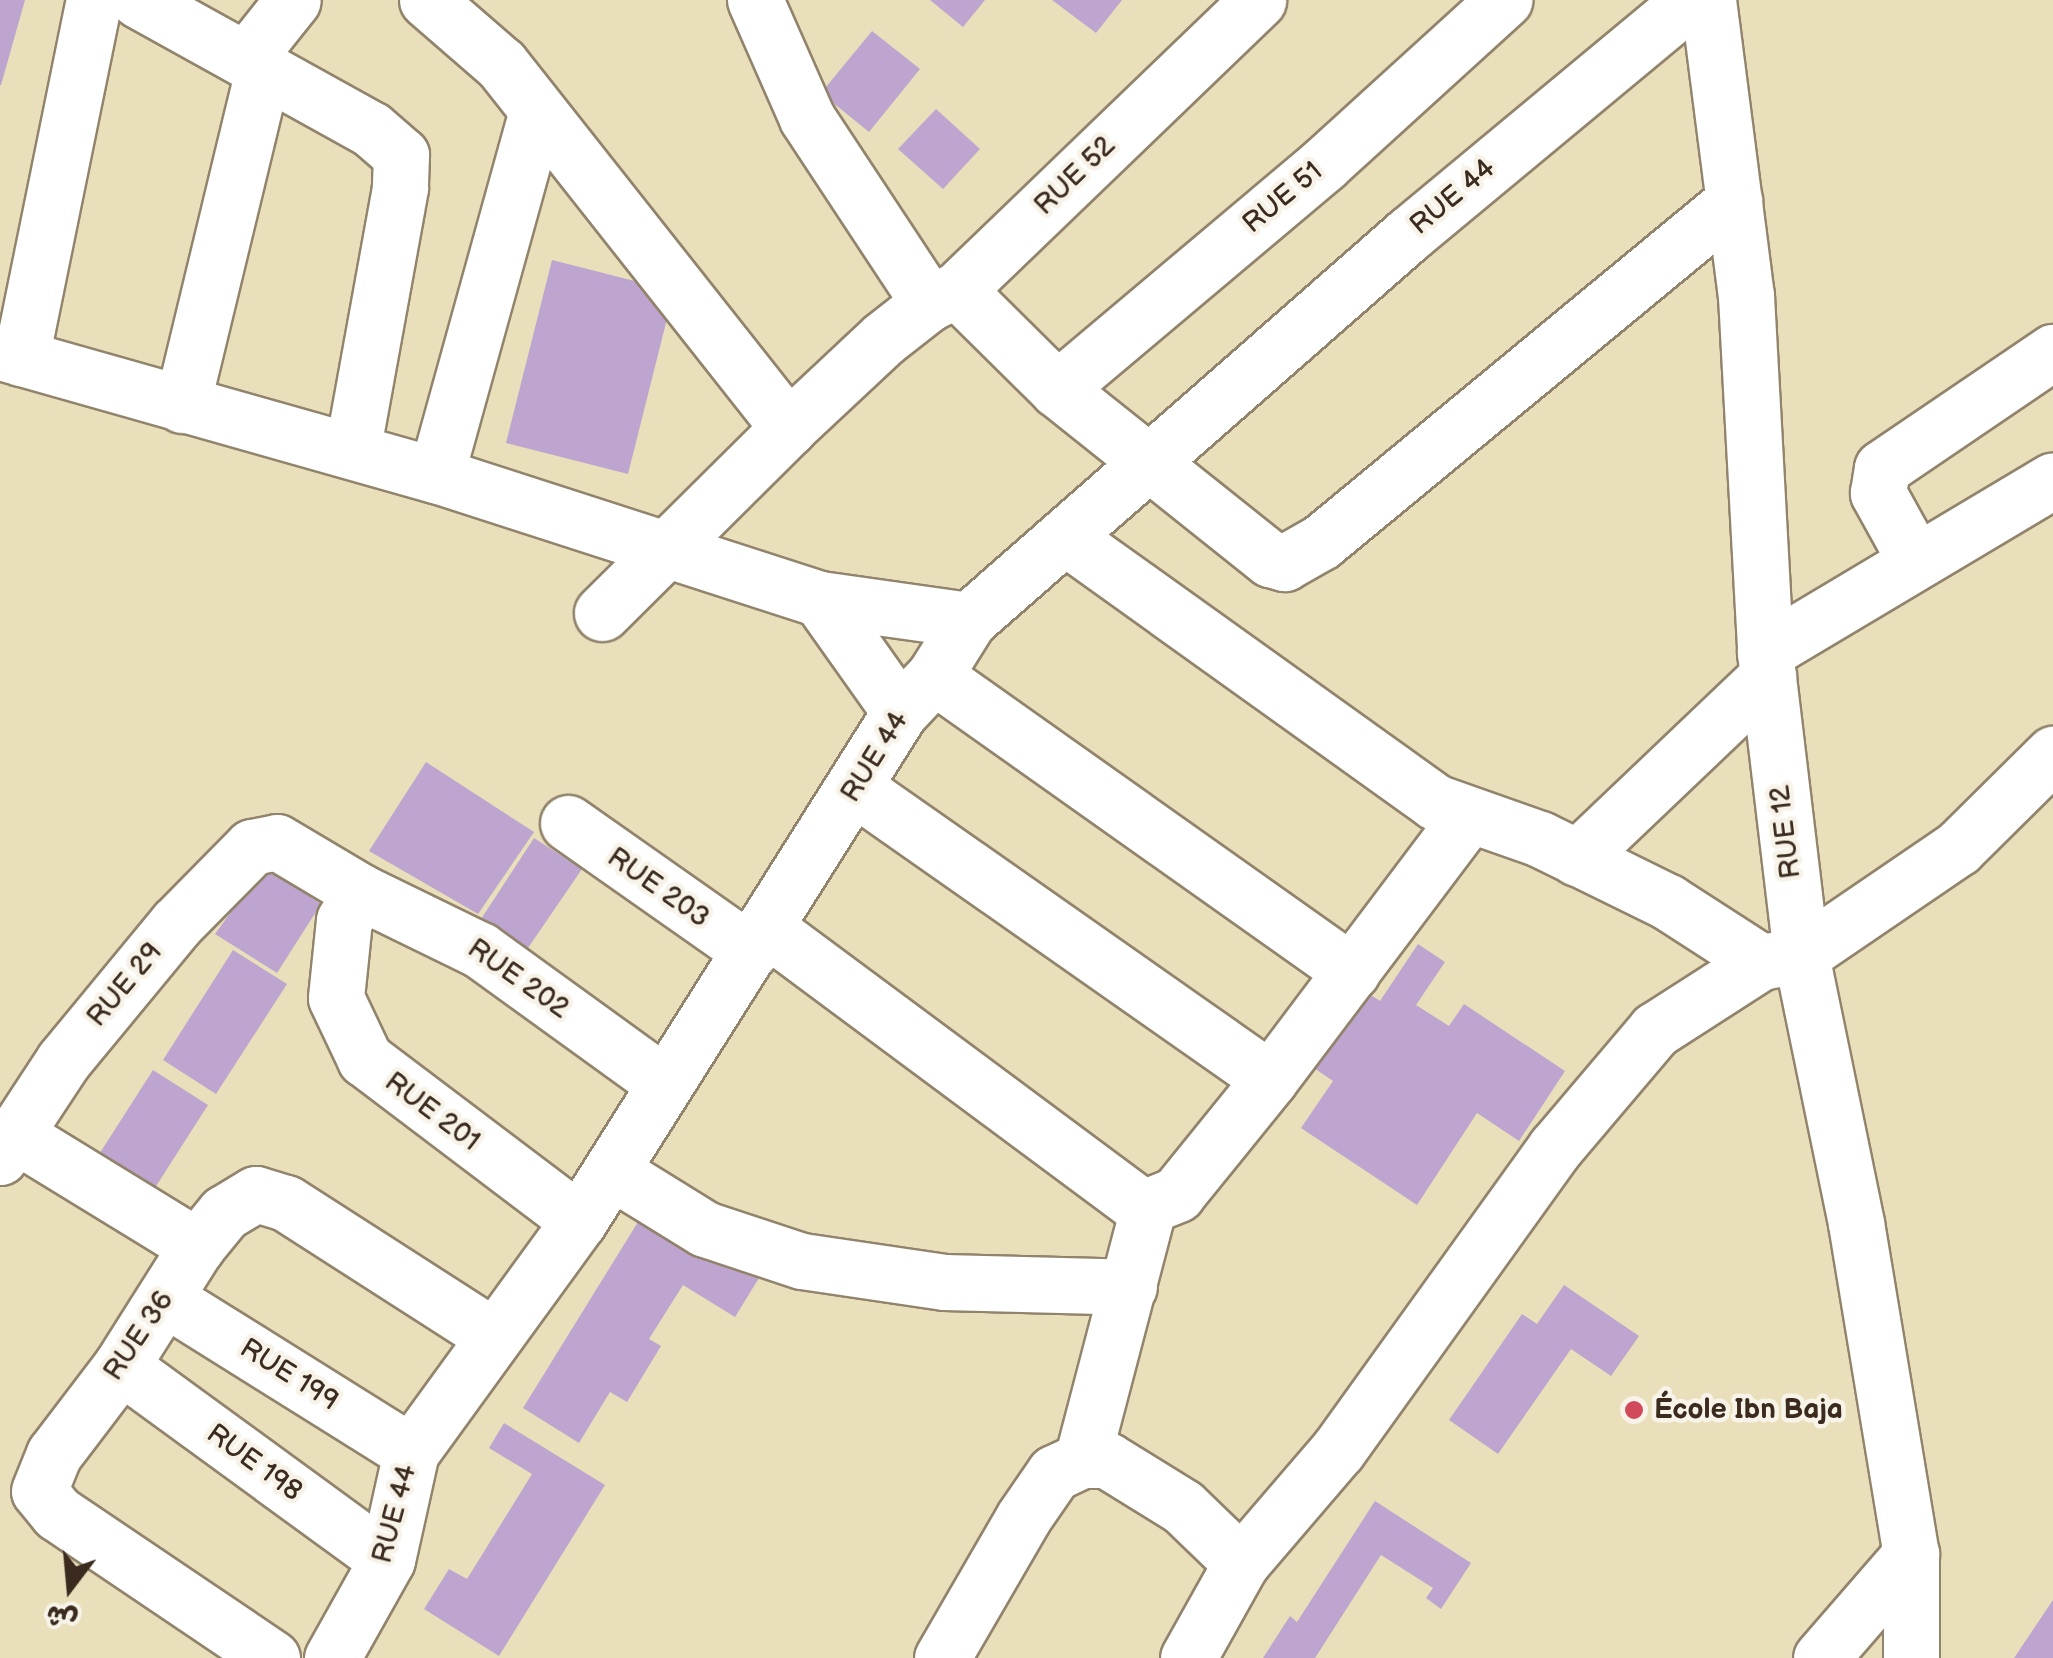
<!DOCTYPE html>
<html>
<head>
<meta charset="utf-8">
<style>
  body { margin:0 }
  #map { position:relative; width:2053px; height:1658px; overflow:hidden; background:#e9dfbb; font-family:"Balsamiq Sans","Playpen Sans Arabic",sans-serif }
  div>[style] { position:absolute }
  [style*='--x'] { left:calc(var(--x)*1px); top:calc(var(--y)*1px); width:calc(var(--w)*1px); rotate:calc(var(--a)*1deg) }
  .building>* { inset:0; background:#bea5d0 }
  .roads { filter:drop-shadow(2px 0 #92846c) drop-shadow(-2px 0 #92846c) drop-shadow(0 2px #92846c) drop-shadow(0 -2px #92846c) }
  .minor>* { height:55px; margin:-27.5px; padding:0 27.5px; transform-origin:27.5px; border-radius:27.5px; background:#fff }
  .dots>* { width:28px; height:28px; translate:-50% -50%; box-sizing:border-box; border:5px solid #f7f3e8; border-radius:50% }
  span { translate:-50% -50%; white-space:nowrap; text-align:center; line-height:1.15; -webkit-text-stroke:9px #f7f3e8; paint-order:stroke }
  .street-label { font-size:28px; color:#3b2a1e }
  .poi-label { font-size:28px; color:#3b2a1e; font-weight:700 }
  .left { translate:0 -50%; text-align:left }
  .north { position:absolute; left:20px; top:1538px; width:100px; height:100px; -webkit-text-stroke:8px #f7f3e8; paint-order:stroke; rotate:196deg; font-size:28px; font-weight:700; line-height:40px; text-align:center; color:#3b2a1e }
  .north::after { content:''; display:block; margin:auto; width:35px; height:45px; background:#3b2a1e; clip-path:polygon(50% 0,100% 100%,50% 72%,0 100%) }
</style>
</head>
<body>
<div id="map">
  <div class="building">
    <i style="clip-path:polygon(0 0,25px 0,1px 85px,0 85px)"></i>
    <i style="clip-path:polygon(930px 0,985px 0,963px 27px)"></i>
    <i style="clip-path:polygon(1052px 0,1122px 0,1096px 33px)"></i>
    <i style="clip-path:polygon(872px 31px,920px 69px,869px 132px,821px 93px)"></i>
    <i style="clip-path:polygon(936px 109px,980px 149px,943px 189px,898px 149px)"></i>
    <i style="clip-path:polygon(552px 260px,674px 291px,628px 474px,506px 443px)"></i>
    <i style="clip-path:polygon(426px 762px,534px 832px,478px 914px,369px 851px)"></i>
    <i style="clip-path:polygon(534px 838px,582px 869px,528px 948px,481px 919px)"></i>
    <i style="clip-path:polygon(265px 865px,321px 904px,277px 973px,215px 934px)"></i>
    <i style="clip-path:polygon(1418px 944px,1445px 962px,1416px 1005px,1449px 1026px,1464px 1004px,1565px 1071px,1519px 1141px,1477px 1113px,1417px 1205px,1301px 1128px,1333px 1081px,1314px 1068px,1365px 991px,1380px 1001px)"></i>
    <i style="clip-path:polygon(233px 950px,287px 984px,216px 1094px,163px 1060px)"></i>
    <i style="clip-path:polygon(153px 1070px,208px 1105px,151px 1194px,96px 1159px)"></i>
    <i style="clip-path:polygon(646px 1209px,759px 1278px,735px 1317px,683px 1285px,649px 1339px,661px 1346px,627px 1402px,610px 1392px,579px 1443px,523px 1408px)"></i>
    <i style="clip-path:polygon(1564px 1285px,1639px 1336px,1611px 1376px,1571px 1349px,1498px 1454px,1449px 1420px,1522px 1314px,1537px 1324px)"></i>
    <i style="clip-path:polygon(504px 1423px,605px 1485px,499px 1656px,424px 1609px,449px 1569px,467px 1579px,532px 1474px,489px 1448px)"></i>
    <i style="clip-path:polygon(1375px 1501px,1471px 1563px,1441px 1609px,1426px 1598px,1433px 1588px,1381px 1555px,1315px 1658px,1263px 1658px,1290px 1616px,1297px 1622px)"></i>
    <i style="clip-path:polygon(2053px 1600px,2053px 1658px,2014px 1658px)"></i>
  </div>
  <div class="roads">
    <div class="minor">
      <i style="--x:138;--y:0;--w:266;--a:29"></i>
      <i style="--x:371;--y:129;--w:40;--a:41"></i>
      <i style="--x:401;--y:155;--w:33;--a:92"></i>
      <i style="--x:400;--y:188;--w:267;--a:100.3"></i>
      <i style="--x:427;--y:0;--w:98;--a:40.9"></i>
      <i style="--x:501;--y:64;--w:464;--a:51.7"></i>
      <i style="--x:755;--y:0;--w:129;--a:66.2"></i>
      <i style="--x:807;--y:118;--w:222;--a:56.6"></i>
      <i style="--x:1708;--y:0;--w:298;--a:82.7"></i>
      <i style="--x:1746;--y:296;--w:357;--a:86.9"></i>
      <i style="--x:1765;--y:652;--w:305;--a:83.2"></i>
      <i style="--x:1801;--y:955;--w:274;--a:78.4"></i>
      <i style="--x:1856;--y:1223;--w:336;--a:80.6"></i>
      <i style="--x:1911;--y:1554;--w:104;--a:90"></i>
      <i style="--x:246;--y:59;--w:75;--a:-51.5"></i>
      <i style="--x:957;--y:290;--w:141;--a:44.7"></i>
      <i style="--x:1057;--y:389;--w:273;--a:38.6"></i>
      <i style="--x:1270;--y:559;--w:15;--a:16"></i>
      <i style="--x:1284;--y:563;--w:43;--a:-29.6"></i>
      <i style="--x:1321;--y:542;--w:536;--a:-39.55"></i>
      <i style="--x:0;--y:352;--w:453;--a:15.8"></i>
      <i style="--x:436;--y:475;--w:404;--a:17.9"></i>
      <i style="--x:820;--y:599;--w:150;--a:8"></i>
      <i style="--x:21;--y:358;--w:365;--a:-78.5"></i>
      <i style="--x:1057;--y:389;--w:349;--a:-40.1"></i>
      <i style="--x:1324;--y:164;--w:244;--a:-42.3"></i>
      <i style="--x:182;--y:405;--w:346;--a:-76.4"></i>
      <i style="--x:436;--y:475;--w:374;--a:-74.5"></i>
      <i style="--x:1068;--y:539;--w:452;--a:35.6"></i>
      <i style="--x:1435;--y:802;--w:111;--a:19.4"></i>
      <i style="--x:1540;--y:839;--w:143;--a:26.2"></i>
      <i style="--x:1668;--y:902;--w:111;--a:32.8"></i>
      <i style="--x:1915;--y:560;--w:77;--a:-118.9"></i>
      <i style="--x:1878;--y:493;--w:25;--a:-81"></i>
      <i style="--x:1882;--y:468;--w:207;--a:-34.2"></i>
      <i style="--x:820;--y:599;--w:138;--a:54.7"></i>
      <i style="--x:602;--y:613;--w:262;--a:-44.8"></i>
      <i style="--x:788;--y:428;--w:130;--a:-43.1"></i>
      <i style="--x:883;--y:339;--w:58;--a:-38"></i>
      <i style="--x:929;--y:303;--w:31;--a:-25"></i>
      <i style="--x:957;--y:290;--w:418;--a:-43.9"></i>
      <i style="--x:1765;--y:652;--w:335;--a:-30.8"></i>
      <i style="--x:934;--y:676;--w:512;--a:35.3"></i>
      <i style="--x:568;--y:823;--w:223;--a:35.1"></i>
      <i style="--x:1577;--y:858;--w:264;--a:-43.6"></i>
      <i style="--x:361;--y:892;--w:132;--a:26"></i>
      <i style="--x:480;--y:950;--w:228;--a:35.9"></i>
      <i style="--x:766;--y:928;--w:470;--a:36.6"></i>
      <i style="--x:1143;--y:1208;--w:37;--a:-22"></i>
      <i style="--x:1177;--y:1194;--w:148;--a:-51"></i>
      <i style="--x:1270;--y:1079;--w:507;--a:-144.96"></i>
      <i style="--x:1270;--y:1079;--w:331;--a:-53"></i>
      <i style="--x:14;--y:1134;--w:215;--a:31.5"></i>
      <i style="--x:0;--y:1157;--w:115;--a:-56.7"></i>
      <i style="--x:63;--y:1061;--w:178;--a:-50.5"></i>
      <i style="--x:176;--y:924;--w:108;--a:-45.4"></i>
      <i style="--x:252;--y:847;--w:25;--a:-11"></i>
      <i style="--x:277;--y:842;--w:98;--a:30.8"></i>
      <i style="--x:361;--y:892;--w:33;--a:121"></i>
      <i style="--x:344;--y:920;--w:78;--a:95.9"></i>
      <i style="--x:336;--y:998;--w:68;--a:64.6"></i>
      <i style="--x:365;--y:1059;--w:268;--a:37.1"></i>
      <i style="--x:611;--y:1171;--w:110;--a:31.7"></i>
      <i style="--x:705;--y:1229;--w:102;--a:18.3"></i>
      <i style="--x:802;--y:1261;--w:144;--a:8.4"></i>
      <i style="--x:944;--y:1282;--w:185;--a:1.5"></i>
      <i style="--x:166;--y:1299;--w:289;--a:32"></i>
      <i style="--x:121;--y:1366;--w:329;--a:36.1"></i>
      <i style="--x:1082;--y:1460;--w:260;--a:-75.3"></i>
      <i style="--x:272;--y:1658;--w:259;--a:-146"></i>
      <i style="--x:57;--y:1513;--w:28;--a:-129"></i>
      <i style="--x:39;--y:1491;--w:40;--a:-68"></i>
      <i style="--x:54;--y:1454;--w:111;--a:-52.7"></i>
      <i style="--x:121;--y:1366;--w:142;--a:-57.7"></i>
      <i style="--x:197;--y:1246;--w:43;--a:-50.7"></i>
      <i style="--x:224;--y:1213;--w:37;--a:-31"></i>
      <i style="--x:256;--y:1194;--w:31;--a:17"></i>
      <i style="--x:286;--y:1203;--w:246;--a:32.7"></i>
      <i style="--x:332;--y:1658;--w:112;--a:-60.7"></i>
      <i style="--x:387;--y:1560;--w:111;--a:-77.5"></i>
      <i style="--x:411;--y:1452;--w:286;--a:-54"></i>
      <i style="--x:579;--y:1221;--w:602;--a:-57.76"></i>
      <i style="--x:900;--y:712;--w:50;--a:-46.6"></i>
      <i style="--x:934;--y:676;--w:66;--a:-58"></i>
      <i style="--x:969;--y:620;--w:585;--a:-41.26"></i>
      <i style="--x:1409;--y:234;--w:366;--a:-39.7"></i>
      <i style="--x:942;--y:1658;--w:162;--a:-59.9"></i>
      <i style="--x:1023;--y:1518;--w:55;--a:-55.4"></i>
      <i style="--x:1054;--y:1473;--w:31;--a:-25"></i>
      <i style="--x:1082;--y:1460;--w:25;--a:0"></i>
      <i style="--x:1107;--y:1460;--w:89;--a:31.7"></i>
      <i style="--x:1183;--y:1507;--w:81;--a:44"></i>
      <i style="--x:1188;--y:1658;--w:109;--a:-60.8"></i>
      <i style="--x:1241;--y:1563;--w:149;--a:-49.4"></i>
      <i style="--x:1338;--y:1450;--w:372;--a:-54.3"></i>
      <i style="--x:1555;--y:1148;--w:155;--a:-49.7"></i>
      <i style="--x:1655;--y:1030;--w:126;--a:-32.7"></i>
      <i style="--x:1761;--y:962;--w:41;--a:-9.9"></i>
      <i style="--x:1801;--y:955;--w:190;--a:-34.3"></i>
      <i style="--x:1958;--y:848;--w:134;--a:-44.7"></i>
      <i style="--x:1821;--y:1658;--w:138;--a:-49.1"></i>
    </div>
  </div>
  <div class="dots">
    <i style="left:1634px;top:1410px;background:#d1495b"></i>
  </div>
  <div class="street-label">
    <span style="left:1075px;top:176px;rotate:-44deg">RUE 52</span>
    <span style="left:1453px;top:197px;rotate:-40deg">RUE 44</span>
    <span style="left:1283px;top:198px;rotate:-40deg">RUE 51</span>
    <span style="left:875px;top:757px;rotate:-58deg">RUE 44</span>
    <span style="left:1786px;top:832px;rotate:-97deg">RUE 12</span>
    <span style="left:658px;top:888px;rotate:35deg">RUE 203</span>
    <span style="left:518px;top:979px;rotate:35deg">RUE 202</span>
    <span style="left:125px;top:985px;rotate:-50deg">RUE 29</span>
    <span style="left:432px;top:1112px;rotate:37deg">RUE 201</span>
    <span style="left:139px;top:1336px;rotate:-56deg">RUE 36</span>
    <span style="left:289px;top:1375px;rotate:32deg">RUE 199</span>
    <span style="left:254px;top:1463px;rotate:36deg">RUE 198</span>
    <span style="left:395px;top:1514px;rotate:-75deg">RUE 44</span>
  </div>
  <div class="poi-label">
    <span class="left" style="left:1654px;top:1410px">École Ibn Baja</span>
  </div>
  <div class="north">ش</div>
</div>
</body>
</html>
